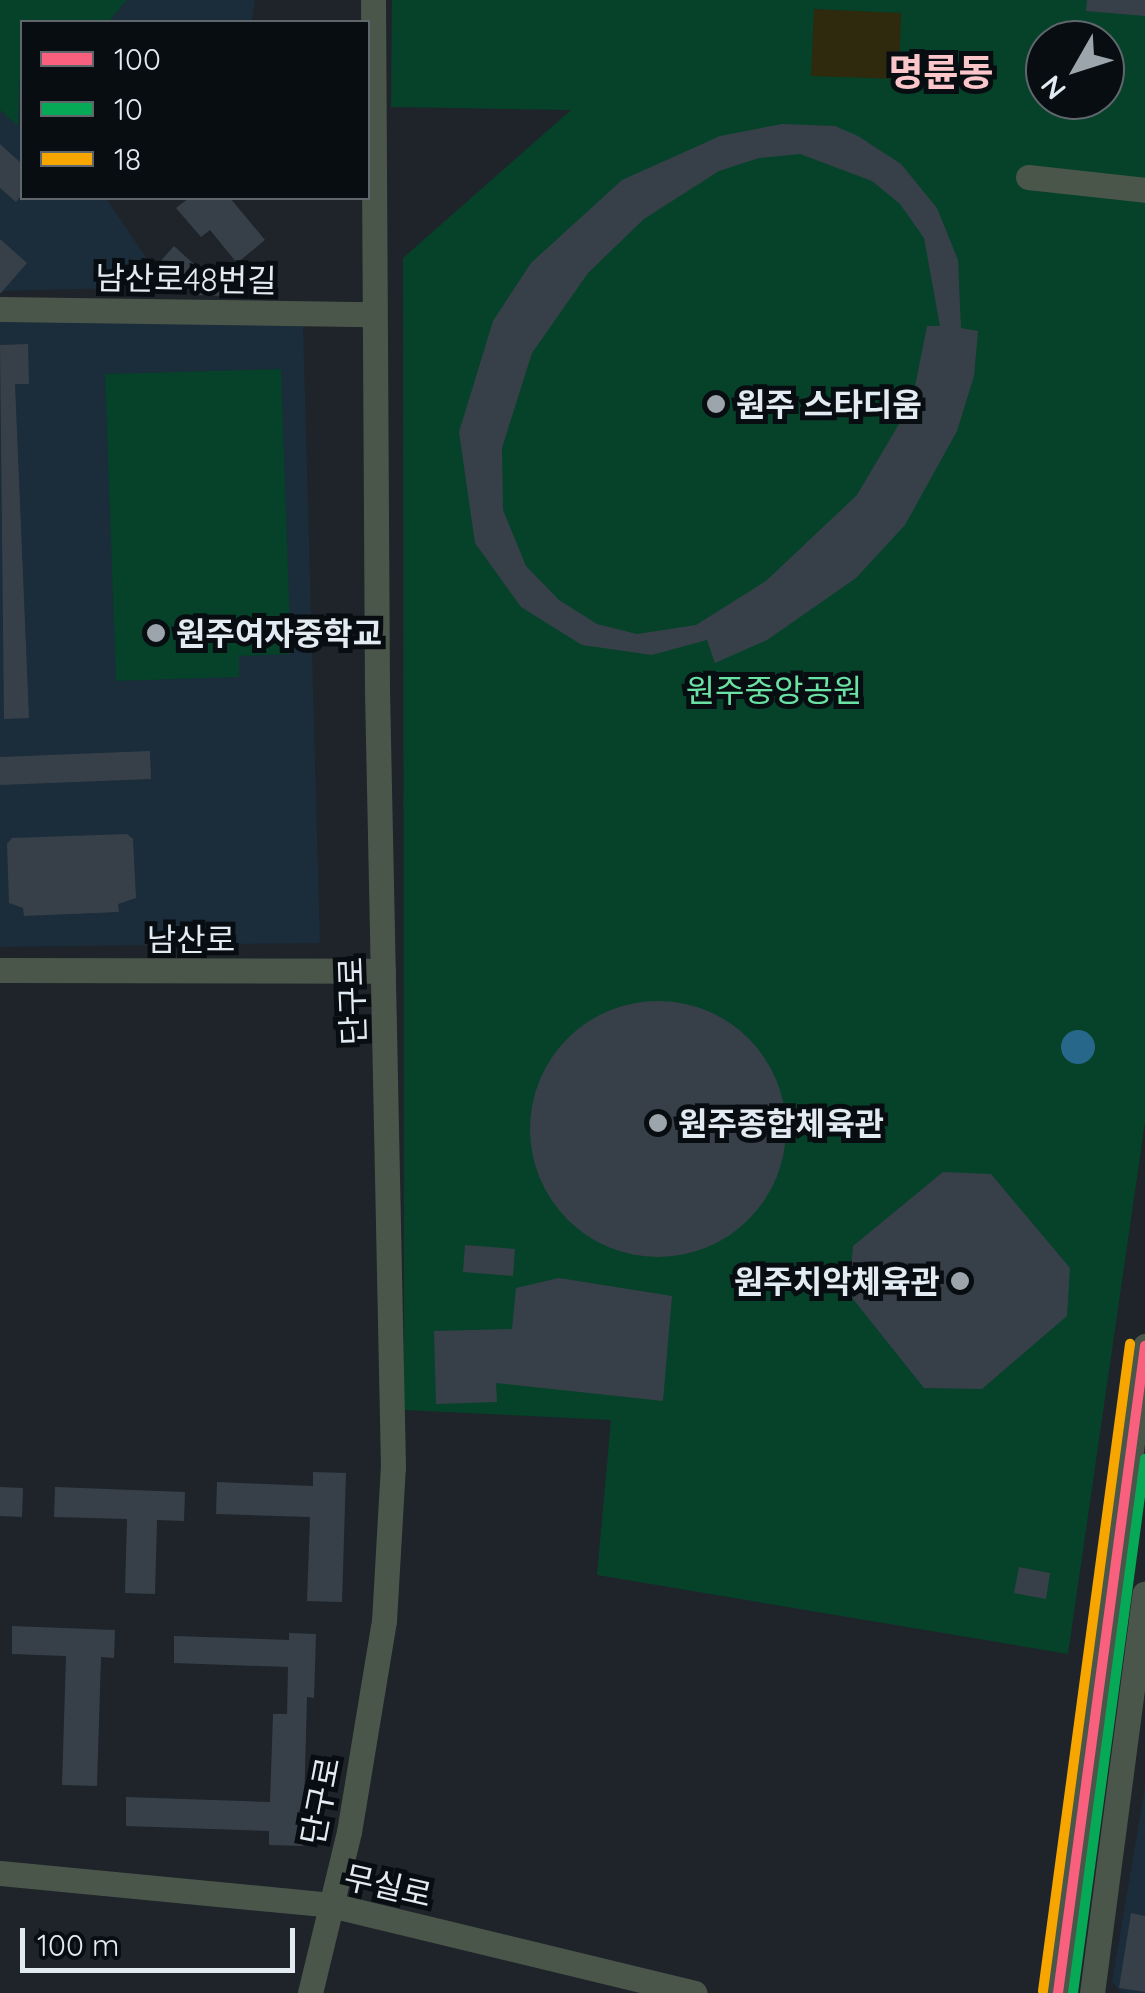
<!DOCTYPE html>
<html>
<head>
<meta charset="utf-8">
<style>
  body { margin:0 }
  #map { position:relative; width:1145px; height:1993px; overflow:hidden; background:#1e242a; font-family:Quicksand,"Noto Sans KR",sans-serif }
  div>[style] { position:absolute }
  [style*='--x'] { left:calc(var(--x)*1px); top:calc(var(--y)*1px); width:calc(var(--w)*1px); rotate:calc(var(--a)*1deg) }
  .built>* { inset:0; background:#1b2c3a }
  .green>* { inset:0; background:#064129 }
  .sand>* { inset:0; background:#2f290d }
  .water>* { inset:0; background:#27688a }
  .round { border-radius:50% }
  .building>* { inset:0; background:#374049 }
  .minor>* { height:25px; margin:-12.5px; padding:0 12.5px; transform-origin:12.5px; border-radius:12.5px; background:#4b564b }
  .bus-1>* { height:10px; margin:-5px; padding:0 5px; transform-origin:5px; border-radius:5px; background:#f8607d }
  .bus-2>* { height:10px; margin:-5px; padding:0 5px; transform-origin:5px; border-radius:5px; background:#06aa56 }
  .bus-3>* { height:10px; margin:-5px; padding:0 5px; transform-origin:5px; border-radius:5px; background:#f7a600 }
  .dots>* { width:28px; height:28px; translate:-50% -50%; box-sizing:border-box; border:5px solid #080d12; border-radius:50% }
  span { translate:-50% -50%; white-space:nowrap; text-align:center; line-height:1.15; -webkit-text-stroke:10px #080d12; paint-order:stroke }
  .street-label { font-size:32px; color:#e2ebf2 }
  .poi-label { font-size:32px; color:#e2ebf2; font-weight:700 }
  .left { translate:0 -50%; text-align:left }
  .right { translate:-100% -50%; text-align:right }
  .park-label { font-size:32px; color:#6ae2a3 }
  .quarter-label { font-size:38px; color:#fac6ca; font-weight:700 }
  .legend { position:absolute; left:20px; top:20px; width:350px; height:180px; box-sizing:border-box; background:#080d12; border:2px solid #5f666c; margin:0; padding:12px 18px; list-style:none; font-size:30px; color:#e2ebf2 }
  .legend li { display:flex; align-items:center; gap:20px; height:50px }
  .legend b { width:50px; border:2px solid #5f666c }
  .north { position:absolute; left:1025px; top:20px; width:100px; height:100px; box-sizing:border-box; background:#080d12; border:2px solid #5f666c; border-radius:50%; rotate:231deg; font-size:28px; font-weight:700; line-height:40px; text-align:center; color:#e2ebf2 }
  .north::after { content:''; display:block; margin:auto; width:35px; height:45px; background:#9da5ac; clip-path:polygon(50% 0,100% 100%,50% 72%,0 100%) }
  .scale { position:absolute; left:20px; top:1928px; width:275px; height:45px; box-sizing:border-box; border:5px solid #e2ebf2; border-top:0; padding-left:12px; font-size:30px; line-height:35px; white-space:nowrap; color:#e2ebf2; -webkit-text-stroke:8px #080d12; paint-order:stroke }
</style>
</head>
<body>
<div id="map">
  <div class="built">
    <i style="clip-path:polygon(0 0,255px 0,252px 22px,22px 22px,22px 198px,106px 198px,149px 262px,120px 288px,0 291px)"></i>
    <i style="clip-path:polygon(0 321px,303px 323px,320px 943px,0 947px)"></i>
    <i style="clip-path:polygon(1145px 1787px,1145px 1993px,1122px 1993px,1112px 1982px)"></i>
  </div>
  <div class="green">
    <i style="clip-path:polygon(0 0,127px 0,108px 22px,22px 22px,18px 126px,0 110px)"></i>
    <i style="clip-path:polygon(evenodd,392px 0,1145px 0,1145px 1122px,1068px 1654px,597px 1575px,611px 1420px,404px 1410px,403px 258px,571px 110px,391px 107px,392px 0,1045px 40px,1105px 40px,1105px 100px,1045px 100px,1045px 40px)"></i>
    <i style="clip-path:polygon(281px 369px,291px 654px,239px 656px,239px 677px,116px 681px,105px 374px)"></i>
  </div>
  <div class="sand">
    <i style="clip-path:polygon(814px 9px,901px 13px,899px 79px,811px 76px)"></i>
  </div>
  <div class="water">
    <i class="round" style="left:1061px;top:1030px;width:34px;height:34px"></i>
  </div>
  <div class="building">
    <i style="clip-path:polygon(1087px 0,1145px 0,1145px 16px,1086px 11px)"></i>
    <i style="clip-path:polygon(evenodd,782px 124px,835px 126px,858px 136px,901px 164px,937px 208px,958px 260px,961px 328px,978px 331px,974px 376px,957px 431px,905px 525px,856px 578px,767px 640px,715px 663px,707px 640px,652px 655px,582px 645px,521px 607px,475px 543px,459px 432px,493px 321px,531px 263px,622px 180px,720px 136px,782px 124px,800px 154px,872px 181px,900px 204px,924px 238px,940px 326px,927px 326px,912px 402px,857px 495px,766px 581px,696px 625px,637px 634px,597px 624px,559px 600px,526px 566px,503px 510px,502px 448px,532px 353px,588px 273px,644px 219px,719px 171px,759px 158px,800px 154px)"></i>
    <i style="clip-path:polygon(0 144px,22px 164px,22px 195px,16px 202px,0 188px)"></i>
    <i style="clip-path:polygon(189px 198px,230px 198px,265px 240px,237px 263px,210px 230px,201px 237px,176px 208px)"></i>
    <i style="clip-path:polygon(0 239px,27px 263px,1px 293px,0 293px)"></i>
    <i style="clip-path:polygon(174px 246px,186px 257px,230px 296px,196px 295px,159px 263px)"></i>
    <i style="clip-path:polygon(28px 344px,29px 384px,15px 384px,29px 718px,4px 719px,0 345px)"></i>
    <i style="clip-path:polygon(150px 751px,151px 779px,0 785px,0 757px)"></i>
    <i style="clip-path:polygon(127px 834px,133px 839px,136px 898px,118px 904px,119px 912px,24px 916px,23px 908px,9px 903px,7px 844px,12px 838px)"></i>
    <i class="round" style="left:530px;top:1001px;width:256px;height:256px"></i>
    <i style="clip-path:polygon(943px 1172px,991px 1174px,1070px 1268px,1067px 1316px,982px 1389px,924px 1388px,849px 1294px,853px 1246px)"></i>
    <i style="clip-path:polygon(465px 1245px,515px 1249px,513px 1276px,463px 1272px)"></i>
    <i style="clip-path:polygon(559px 1278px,672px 1296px,663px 1401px,496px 1383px,497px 1402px,436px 1404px,434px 1331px,512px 1329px,516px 1288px)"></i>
    <i style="clip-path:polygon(313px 1472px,346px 1473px,342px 1602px,307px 1601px,310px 1517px,216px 1514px,217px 1482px,313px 1486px)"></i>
    <i style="clip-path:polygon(0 1487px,23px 1488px,22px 1517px,0 1516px)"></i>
    <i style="clip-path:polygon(55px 1487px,185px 1492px,184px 1521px,157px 1520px,155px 1594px,125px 1593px,127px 1519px,54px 1517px)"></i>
    <i style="clip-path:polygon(1019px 1567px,1050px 1573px,1046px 1599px,1014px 1593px)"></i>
    <i style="clip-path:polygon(12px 1626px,115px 1630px,114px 1658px,101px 1657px,97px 1786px,62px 1785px,66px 1656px,12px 1654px)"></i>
    <i style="clip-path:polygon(289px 1633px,316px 1634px,314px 1698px,307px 1697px,303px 1846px,269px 1845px,269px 1831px,126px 1826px,126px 1797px,270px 1802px,273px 1714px,287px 1714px,288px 1667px,174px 1663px,174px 1636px,289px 1640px)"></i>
    <i style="clip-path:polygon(1131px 1913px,1145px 1916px,1145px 1992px,1119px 1988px)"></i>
  </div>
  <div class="minor">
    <i style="--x:1028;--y:177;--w:118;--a:6.3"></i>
    <i style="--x:0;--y:309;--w:372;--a:0.8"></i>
    <i style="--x:0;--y:970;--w:383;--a:0.1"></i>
    <i style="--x:0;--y:1873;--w:333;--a:5.5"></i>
    <i style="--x:331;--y:1905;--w:374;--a:13.6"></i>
    <i style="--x:310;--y:1993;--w:166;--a:-76.4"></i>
    <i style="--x:349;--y:1832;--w:214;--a:-80.6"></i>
    <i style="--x:384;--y:1621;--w:154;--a:-86.7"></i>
    <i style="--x:393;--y:1467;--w:777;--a:-91.18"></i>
    <i style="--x:377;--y:690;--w:690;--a:-90.33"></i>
    <i style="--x:1058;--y:1993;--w:653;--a:-82.34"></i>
    <i style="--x:1092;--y:1993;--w:403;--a:-82.5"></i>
  </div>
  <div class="bus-1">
    <i style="--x:1058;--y:1993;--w:653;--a:-82.34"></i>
  </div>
  <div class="bus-2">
    <i style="--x:1073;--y:1993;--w:539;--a:-82.32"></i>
  </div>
  <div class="bus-3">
    <i style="--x:1043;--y:1991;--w:653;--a:-82.34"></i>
  </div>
  <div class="dots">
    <i style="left:716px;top:404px;background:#9da5ac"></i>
    <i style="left:156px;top:633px;background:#9da5ac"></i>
    <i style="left:658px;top:1123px;background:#9da5ac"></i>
    <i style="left:960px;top:1281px;background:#9da5ac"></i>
  </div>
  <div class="street-label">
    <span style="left:186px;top:279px;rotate:1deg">남산로48번길</span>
    <span style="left:191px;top:939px">남산로</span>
    <span style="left:352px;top:1001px;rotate:-92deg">단구로</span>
    <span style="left:320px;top:1801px;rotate:-79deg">단구로</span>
    <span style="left:388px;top:1886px;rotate:13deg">무실로</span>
  </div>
  <div class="poi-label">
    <span class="left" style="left:736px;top:404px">원주 스타디움</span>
    <span class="left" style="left:176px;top:633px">원주여자중학교</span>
    <span class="left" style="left:678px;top:1123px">원주종합체육관</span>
    <span class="right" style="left:940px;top:1281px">원주치악체육관</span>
  </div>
  <div class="park-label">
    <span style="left:774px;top:690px">원주중앙공원</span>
  </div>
  <div class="quarter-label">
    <span style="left:941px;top:73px">명륜동</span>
  </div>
  <ul class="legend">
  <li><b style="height:12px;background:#f8607d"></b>100</li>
  <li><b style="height:12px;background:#06aa56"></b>10</li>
  <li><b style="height:12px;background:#f7a600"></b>18</li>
  </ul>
  <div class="north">N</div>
  <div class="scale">100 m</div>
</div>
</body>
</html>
